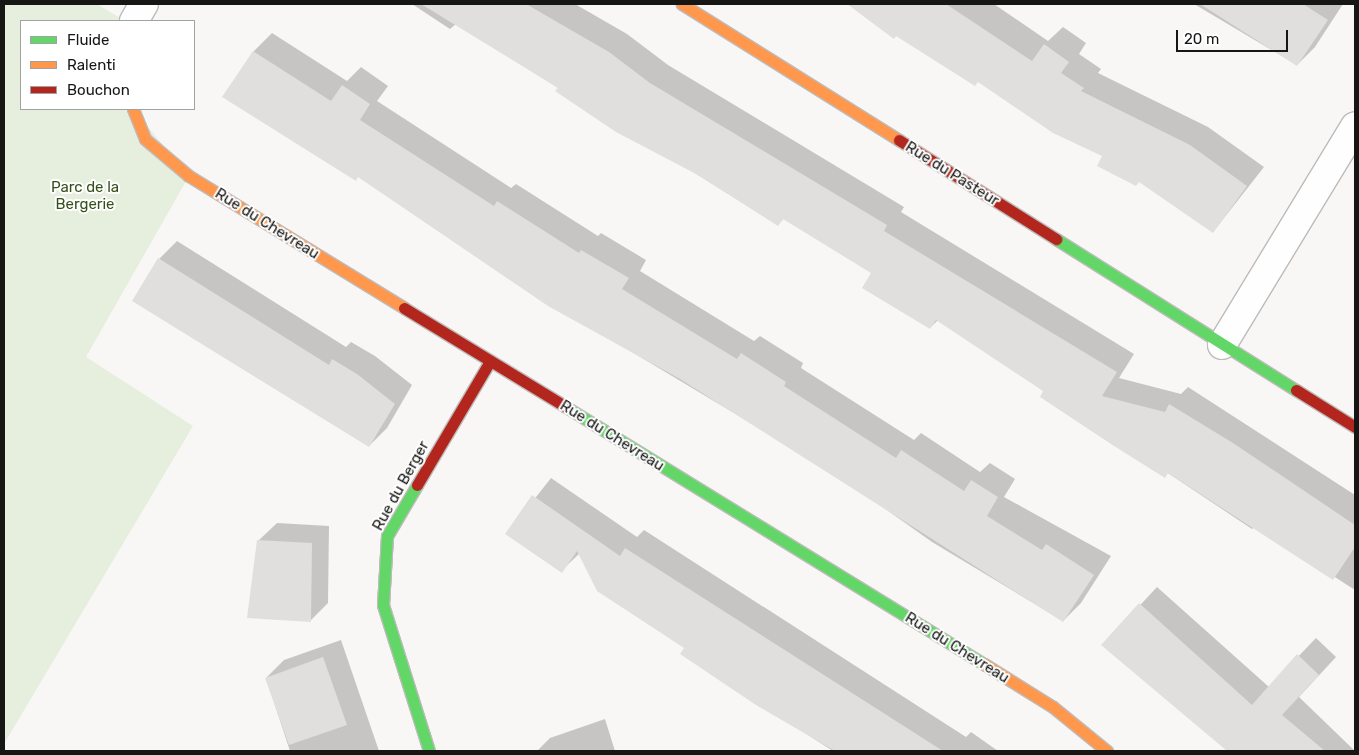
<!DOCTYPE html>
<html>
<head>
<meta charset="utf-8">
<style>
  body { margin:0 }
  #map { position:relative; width:1359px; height:755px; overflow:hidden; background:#f8f7f5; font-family:Rubik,sans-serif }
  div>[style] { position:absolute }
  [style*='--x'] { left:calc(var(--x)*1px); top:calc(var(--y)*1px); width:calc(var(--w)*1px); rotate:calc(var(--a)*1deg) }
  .green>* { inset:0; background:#e6eede }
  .shadow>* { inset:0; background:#0003 }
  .building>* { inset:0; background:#e0dfde }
  .roads { filter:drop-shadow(1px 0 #bdbcbb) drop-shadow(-1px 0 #bdbcbb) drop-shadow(0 1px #bdbcbb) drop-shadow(0 -1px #bdbcbb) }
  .street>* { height:28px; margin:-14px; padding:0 14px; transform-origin:14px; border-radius:14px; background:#fefefe }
  .fast>* { height:11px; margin:-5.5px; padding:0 5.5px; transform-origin:5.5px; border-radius:5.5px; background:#63d668 }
  .slow>* { height:11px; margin:-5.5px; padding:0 5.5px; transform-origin:5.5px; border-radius:5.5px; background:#ff974d }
  .jam>* { height:11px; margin:-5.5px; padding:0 5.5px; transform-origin:5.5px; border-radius:5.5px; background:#b3261e }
  span { translate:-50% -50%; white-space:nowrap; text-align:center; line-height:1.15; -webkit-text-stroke:4px #fff; paint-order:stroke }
  .street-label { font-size:15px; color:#161615 }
  .park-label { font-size:15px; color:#354f1b }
  .frame { position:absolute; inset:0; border:5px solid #161615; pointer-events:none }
  .legend { position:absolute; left:20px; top:20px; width:175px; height:90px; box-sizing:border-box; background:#fff; border:1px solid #a2a2a1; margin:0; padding:6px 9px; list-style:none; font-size:15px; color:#161615 }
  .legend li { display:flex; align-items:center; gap:10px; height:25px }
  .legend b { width:25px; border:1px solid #a2a2a1 }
  .scale { position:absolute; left:1176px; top:30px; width:112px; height:22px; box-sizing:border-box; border:2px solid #161615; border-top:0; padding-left:6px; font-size:15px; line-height:18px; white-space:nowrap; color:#161615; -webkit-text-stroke:4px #fff; paint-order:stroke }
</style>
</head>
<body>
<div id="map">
  <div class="green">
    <i style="clip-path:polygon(4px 4px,97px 4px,125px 21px,21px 21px,21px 109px,133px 109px,189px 176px,86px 357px,193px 426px,4px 744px)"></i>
  </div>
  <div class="shadow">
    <i style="clip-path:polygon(412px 4px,575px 4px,627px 34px,668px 65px,904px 207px,901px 212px,1134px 354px,1119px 378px,1181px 394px,1188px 387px,1355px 495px,1355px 590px,1255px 526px,1252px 529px,938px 320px,930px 328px,872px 273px,784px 218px,778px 225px,456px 24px,450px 29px)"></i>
    <i style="clip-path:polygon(851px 4px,994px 4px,1048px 41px,1063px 27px,1086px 43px,1079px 54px,1101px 69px,1098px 73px,1208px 127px,1264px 167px,1213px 232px,1103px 155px,897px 34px,894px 37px)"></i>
    <i style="clip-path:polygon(1194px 4px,1343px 4px,1315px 47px,1297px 65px)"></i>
    <i style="clip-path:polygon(272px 33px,347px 81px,361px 67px,388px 86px,377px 101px,511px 188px,516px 184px,598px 236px,601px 233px,646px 260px,640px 271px,754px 341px,760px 336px,803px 363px,801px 368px,914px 440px,921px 433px,980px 472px,990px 463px,1015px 479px,1004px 497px,1111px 556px,1081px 603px,1063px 621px,932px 542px,839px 476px,550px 303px,359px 176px,224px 97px,254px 51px)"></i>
    <i style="clip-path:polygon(177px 241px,346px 347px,351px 342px,375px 356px,412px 385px,387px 428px,369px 446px,159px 259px)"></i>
    <i style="clip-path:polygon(551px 478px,637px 537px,644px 530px,966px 737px,971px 732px,998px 751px,833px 751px,681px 654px,685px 647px,580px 553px,561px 571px,507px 534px)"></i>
    <i style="clip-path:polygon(277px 523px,329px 526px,328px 603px,310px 621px,258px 541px)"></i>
    <i style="clip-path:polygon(1157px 587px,1269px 687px,1316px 638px,1336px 657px,1299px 697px,1355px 751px,1232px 751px,1103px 645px)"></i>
    <i style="clip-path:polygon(341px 640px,379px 751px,290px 751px,266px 678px,284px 660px)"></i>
    <i style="clip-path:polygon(605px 719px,615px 751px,537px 751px,550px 738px)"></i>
  </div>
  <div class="building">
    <i style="clip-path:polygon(421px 4px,526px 4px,609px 52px,650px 83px,887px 225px,884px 231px,1117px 372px,1102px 396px,1165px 412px,1169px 404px,1233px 443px,1355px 525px,1355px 547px,1333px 580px,1168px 473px,1165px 478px,1114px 446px,1040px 397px,1043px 391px,936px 320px,930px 329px,862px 288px,871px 273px,783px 219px,778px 226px,698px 175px,616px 132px,555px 91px,558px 88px)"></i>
    <i style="clip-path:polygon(847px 4px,946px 4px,1032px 61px,1044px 44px,1069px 62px,1061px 73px,1084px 88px,1081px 91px,1190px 145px,1247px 186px,1213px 233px,1139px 182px,1136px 186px,1097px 166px,1102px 156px,1053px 133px,978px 82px,975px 86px,896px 36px,894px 39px)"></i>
    <i style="clip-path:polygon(1200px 4px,1303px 4px,1328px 20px,1297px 66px)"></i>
    <i style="clip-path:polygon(253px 51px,331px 101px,342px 85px,370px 104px,360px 120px,494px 206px,497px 201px,579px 253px,581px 250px,629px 278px,622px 289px,737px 359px,741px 353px,786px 382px,784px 386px,896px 458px,901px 450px,964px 491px,971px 480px,998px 497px,987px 516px,1042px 550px,1046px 544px,1094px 575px,1063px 622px,680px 379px,548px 306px,358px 177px,356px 181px,222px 97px)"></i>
    <i style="clip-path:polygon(158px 258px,329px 365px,332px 359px,357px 374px,395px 404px,369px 447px,132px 301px)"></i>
    <i style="clip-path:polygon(532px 495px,620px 556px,625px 548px,943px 751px,835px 751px,756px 705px,680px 654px,684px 648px,597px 591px,577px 551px,562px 573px,505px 534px)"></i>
    <i style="clip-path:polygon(257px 540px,312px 543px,311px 622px,247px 618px)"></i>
    <i style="clip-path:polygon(1139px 603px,1252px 705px,1297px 654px,1319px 675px,1282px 715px,1325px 751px,1227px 751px,1101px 645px)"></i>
    <i style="clip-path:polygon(323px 657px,347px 725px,289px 745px,265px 678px)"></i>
  </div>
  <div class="roads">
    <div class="street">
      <i style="--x:134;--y:21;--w:20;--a:-60"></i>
      <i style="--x:1222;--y:345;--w:256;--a:-58.7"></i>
    </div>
    <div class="fast">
      <i style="--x:1056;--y:239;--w:284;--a:32.2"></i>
      <i style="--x:566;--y:407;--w:491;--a:31.6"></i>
      <i style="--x:417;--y:485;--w:59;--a:120.5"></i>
      <i style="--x:387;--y:536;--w:69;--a:93.3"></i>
      <i style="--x:383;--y:605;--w:153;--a:72.5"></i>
    </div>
    <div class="slow">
      <i style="--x:682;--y:4;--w:256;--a:32.1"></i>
      <i style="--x:133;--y:109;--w:32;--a:68"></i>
      <i style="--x:145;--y:139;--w:57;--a:40.1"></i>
      <i style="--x:189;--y:176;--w:252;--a:31.5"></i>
      <i style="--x:984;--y:664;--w:81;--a:31.9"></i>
      <i style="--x:1053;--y:707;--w:70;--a:39.2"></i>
    </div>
    <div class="jam">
      <i style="--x:899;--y:140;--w:186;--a:32.2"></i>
      <i style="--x:404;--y:308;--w:190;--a:31.4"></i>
      <i style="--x:1296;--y:390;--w:70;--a:32.1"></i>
      <i style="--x:417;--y:485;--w:144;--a:-59.5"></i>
    </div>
  </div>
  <div class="street-label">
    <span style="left:952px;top:174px;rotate:32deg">Rue du Pasteur</span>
    <span style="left:267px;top:224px;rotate:32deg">Rue du Chevreau</span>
    <span style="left:612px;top:436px;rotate:32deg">Rue du Chevreau</span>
    <span style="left:401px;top:486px;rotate:-61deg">Rue du Berger</span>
    <span style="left:957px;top:648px;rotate:32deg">Rue du Chevreau</span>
  </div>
  <div class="park-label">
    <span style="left:85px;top:196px">Parc de la<br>Bergerie</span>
  </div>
  <div class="frame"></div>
  <ul class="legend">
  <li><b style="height:6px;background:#63d668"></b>Fluide</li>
  <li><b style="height:6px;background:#ff974d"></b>Ralenti</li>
  <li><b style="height:6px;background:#b3261e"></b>Bouchon</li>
  </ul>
  <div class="scale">20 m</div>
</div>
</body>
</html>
